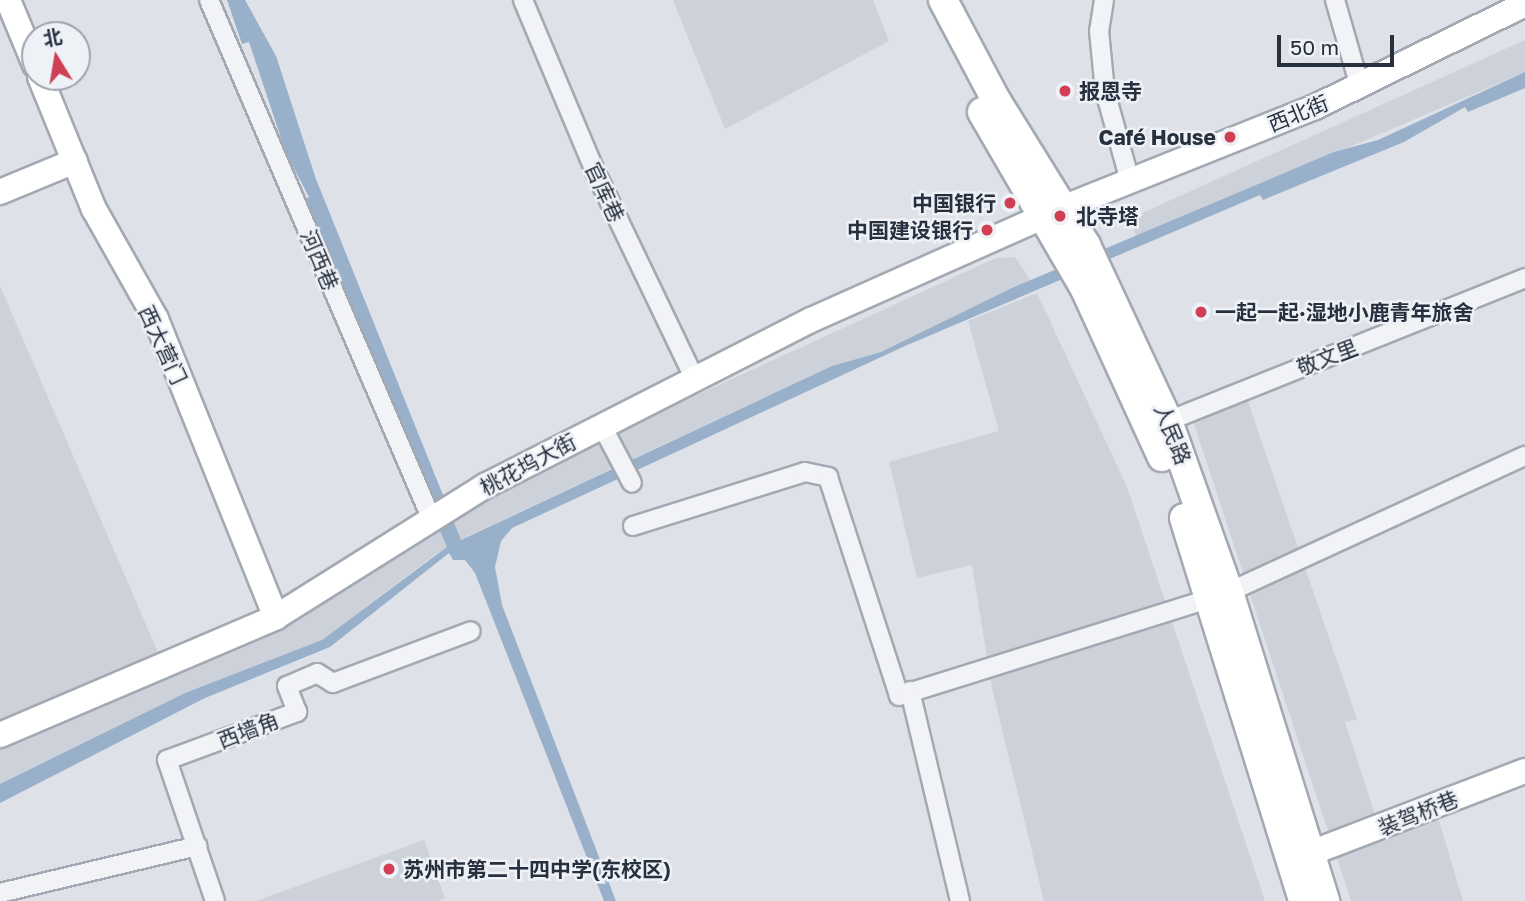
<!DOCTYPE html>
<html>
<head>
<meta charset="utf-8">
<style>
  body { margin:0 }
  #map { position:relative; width:1525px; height:901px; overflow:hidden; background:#dee2e8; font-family:"Golos Text","Noto Sans SC",sans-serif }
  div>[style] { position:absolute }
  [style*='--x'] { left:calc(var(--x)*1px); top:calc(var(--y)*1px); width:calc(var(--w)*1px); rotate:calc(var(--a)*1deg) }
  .built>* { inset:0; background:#ccd1da }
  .water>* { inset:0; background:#98b0c9 }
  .roads { filter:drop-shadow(2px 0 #a3a9b2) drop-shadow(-2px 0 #a3a9b2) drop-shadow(0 2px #a3a9b2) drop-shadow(0 -2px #a3a9b2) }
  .street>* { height:18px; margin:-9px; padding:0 9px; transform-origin:9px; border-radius:9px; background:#f1f3f6 }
  .secondary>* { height:24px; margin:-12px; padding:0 12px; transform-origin:12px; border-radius:12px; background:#fff }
  .primary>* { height:28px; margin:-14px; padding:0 14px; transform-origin:14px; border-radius:14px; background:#fff }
  .dots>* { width:19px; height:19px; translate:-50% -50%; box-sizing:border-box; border:4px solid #eef1f6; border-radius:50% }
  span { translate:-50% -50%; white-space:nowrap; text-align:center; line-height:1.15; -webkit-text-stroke:5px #eef1f6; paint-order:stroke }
  .poi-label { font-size:21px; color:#27303f; font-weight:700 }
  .left { translate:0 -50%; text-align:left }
  .right { translate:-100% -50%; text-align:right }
  .street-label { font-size:21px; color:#27303f }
  .north { position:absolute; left:21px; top:21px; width:70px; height:70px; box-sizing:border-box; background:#eef1f6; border:2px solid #9ea4ad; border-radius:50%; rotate:349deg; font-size:19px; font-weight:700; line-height:28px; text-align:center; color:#27303f }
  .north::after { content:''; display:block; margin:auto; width:24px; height:32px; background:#d13f54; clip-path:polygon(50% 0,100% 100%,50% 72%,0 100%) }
  .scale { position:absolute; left:1277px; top:35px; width:117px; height:32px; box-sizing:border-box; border:4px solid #27303f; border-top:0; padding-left:9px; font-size:21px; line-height:24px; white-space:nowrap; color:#27303f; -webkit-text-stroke:5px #eef1f6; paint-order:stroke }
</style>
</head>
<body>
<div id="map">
  <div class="built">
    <i style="clip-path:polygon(673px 0,873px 0,889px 41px,725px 129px)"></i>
    <i style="clip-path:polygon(1525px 40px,1525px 72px,1137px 238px,1129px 219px)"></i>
    <i style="clip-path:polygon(1015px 257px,1031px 281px,881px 352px,832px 366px,470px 535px,436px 554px,322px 640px,185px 693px,0 784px,0 744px,625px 428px,996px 258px)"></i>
    <i style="clip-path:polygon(0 286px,159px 655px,0 724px)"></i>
    <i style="clip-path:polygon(1037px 293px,1127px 487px,1265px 901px,1044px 901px,992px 688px,972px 565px,917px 578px,889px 462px,999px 431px,968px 321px)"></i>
    <i style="clip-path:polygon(1247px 399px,1357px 719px,1345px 722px,1380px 830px,1437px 814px,1463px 901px,1351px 901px,1193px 421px)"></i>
    <i style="clip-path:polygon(424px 840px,445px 898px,437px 901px,256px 901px)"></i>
  </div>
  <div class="water">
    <i style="clip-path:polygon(227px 0,245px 0,276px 56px,316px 179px,461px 540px,832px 366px,881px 352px,1012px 288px,1334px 152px,1378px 140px,1525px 72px,1525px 88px,1468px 112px,1465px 107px,1404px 142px,1263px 200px,1260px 195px,905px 346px,512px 528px,501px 541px,495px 567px,502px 605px,616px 901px,604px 901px,475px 573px,465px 560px,453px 560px,449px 553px,330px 647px,205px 698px,0 803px,0 784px,185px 693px,322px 640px,447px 547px,298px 203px,309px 197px,286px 153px,249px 42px,242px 44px)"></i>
  </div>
  <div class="roads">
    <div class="street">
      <i style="--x:209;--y:0;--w:566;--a:66.79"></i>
      <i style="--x:523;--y:0;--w:186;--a:67.2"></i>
      <i style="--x:595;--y:171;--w:232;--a:64.4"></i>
      <i style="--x:1104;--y:0;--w:31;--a:99"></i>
      <i style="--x:1099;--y:31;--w:60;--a:84.3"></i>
      <i style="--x:1105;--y:91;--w:93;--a:74.5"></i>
      <i style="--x:1335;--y:0;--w:91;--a:74"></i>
      <i style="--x:1168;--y:421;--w:385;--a:-21.8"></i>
      <i style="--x:602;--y:426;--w:64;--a:62.2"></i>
      <i style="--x:633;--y:526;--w:180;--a:-17.4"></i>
      <i style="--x:805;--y:472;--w:24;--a:12"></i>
      <i style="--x:828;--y:477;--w:230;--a:72"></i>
      <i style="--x:899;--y:696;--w:327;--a:-17.4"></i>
      <i style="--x:1229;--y:592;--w:326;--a:-24.7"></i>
      <i style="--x:910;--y:691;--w:216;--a:76.6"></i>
      <i style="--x:0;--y:893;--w:203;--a:-13.4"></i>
      <i style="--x:215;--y:901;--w:149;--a:-108.8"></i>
      <i style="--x:167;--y:760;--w:139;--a:-20.3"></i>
      <i style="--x:297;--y:712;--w:28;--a:-111"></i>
      <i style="--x:287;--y:686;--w:33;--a:-23"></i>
      <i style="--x:317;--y:673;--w:19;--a:32"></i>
      <i style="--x:333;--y:683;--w:147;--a:-20.6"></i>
    </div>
    <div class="secondary">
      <i style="--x:8;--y:0;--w:70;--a:67.4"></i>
      <i style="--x:40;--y:77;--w:143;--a:67.8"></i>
      <i style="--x:94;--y:209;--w:126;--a:60.6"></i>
      <i style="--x:156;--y:319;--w:321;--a:68.1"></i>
      <i style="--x:0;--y:192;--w:81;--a:-22.5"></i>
      <i style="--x:0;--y:735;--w:300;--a:-23.1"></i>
      <i style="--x:276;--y:617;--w:247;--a:-32.1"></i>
      <i style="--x:485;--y:486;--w:366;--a:-27"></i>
      <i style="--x:811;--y:320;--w:278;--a:-24"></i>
      <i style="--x:1065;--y:207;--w:269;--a:-21.8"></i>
      <i style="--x:1315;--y:107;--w:234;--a:-26.1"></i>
      <i style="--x:1311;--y:853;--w:229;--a:-21"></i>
    </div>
    <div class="primary">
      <i style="--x:943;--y:0;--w:113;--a:62.1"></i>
      <i style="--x:996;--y:100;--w:171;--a:58.2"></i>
      <i style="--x:1086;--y:245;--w:194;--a:65"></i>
      <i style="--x:1168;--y:421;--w:182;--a:70.4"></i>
      <i style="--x:1229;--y:592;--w:324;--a:72.7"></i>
      <i style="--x:982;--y:112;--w:203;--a:59.8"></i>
      <i style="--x:1084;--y:287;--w:187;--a:65.4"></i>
      <i style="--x:1184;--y:518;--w:401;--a:72.7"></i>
    </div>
  </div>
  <div class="dots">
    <i style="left:1065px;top:91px;background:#d13f54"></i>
    <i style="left:1230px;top:137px;background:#d13f54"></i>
    <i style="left:1010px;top:203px;background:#d13f54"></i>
    <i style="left:1060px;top:216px;background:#d13f54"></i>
    <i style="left:987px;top:230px;background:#d13f54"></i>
    <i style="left:1201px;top:312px;background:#d13f54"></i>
    <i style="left:389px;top:869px;background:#d13f54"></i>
  </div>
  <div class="poi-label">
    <span class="left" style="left:1079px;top:91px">报恩寺</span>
    <span class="right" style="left:1216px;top:137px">Café House</span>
    <span class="right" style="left:996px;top:203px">中国银行</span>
    <span class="left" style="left:1076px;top:216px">北寺塔</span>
    <span class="right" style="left:973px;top:230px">中国建设银行</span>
    <span class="left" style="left:1215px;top:312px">一起一起·湿地小鹿青年旅舍</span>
    <span class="left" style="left:403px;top:869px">苏州市第二十四中学(东校区)</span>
  </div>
  <div class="street-label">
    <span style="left:1298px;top:113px;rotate:-22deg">西北街</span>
    <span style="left:605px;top:192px;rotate:65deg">官库巷</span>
    <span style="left:320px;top:260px;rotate:67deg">河西巷</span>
    <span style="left:163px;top:345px;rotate:65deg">西大营门</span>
    <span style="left:1327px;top:357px;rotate:-21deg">敬文里</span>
    <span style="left:1173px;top:434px;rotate:68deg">人民路</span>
    <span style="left:528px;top:464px;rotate:-28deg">桃花坞大街</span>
    <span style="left:248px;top:730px;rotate:-21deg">西墙角</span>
    <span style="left:1418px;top:813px;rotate:-22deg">装驾桥巷</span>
  </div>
  <div class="north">北</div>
  <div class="scale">50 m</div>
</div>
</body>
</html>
